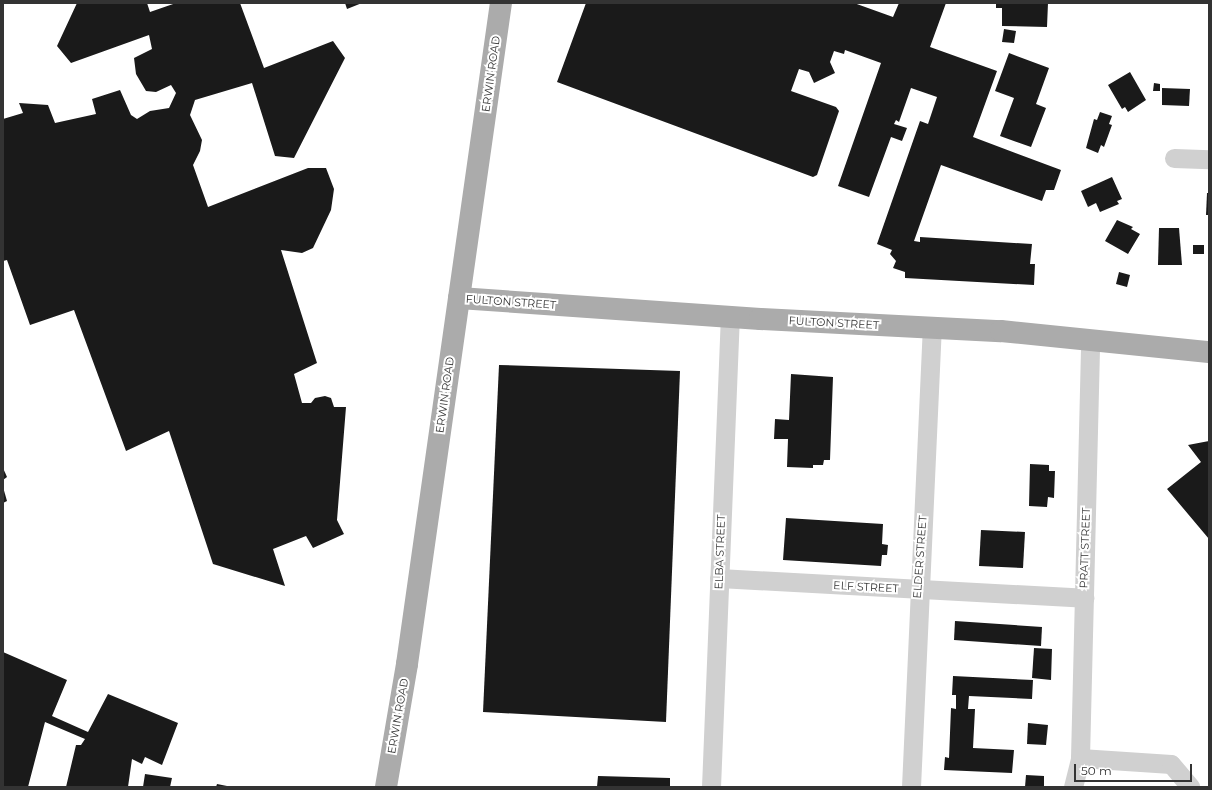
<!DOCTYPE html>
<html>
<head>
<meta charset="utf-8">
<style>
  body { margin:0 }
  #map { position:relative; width:1212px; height:790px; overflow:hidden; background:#fff; font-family:Montserrat,sans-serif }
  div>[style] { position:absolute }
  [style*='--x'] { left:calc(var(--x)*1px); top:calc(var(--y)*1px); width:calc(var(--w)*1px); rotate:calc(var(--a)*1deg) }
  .building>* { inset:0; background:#1a1a1a }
  .minor>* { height:19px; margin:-9.5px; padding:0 9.5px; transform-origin:9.5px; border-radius:9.5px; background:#d0d0d0 }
  .major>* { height:22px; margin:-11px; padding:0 11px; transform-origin:11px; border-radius:11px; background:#ababab }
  span { translate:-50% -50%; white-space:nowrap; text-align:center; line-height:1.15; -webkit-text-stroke:4px #fff; paint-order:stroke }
  .street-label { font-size:11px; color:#333 }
  .frame { position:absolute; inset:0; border:4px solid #333; pointer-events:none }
  .scale { position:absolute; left:1074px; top:764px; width:118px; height:18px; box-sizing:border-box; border:2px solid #333; border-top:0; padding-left:5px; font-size:12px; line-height:14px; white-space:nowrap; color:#333; -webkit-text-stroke:3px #fff; paint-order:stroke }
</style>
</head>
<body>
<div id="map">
  <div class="building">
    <i style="clip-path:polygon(77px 3px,147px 3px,150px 12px,176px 3px,240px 3px,264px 68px,333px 41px,345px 58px,294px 158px,275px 156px,252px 83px,195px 100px,190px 115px,202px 140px,200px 151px,193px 165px,208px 207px,308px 168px,326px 168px,334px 189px,331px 210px,313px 248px,302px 253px,281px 250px,317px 363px,294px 374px,302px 403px,311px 403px,315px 398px,325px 396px,331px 398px,334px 407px,346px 407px,337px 520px,344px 534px,313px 548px,306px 536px,273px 549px,285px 586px,213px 564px,169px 431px,126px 451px,74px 310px,30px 325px,7px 260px,3px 261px,3px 119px,23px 113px,19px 103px,48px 105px,55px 123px,96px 114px,92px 99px,120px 90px,131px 115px,137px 119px,150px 111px,169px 108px,176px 93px,171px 85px,156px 92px,146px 91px,136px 74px,134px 58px,152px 49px,149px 35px,71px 63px,57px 46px)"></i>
    <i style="clip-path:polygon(345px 3px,362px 3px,347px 9px)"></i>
    <i style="clip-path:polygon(586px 3px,854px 3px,893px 17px,899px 3px,946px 3px,930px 47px,997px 71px,973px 137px,1061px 170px,1054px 190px,1046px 190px,1042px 201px,941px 165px,914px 241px,920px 242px,920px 237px,1032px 244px,1030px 264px,1035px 264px,1034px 285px,905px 278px,905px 272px,893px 268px,896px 261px,890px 254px,892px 250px,877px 244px,920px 121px,928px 124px,937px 97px,911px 88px,899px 122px,896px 120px,894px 124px,907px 128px,902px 141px,891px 137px,869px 197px,838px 186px,881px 63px,845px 50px,844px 54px,834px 51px,830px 62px,835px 73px,814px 83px,809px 72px,799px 69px,791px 91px,836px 107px,839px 111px,817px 175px,813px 177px,557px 82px)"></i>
    <i style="clip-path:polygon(996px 3px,1048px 3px,1047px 27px,1002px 26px,1002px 8px,996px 8px)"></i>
    <i style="clip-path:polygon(1004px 29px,1016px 31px,1014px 43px,1002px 42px)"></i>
    <i style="clip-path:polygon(1009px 53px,1049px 68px,1036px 104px,1046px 108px,1031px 147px,1000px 136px,1014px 98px,995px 91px)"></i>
    <i style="clip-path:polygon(1130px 72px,1146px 100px,1128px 112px,1125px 107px,1122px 109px,1108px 85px)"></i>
    <i style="clip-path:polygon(1154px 83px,1160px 84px,1160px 91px,1153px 91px)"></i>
    <i style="clip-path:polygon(1162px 88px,1190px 89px,1189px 106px,1162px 105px)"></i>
    <i style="clip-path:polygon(1100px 112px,1112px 116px,1109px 124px,1112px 125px,1104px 147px,1101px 145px,1098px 153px,1086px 148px,1094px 119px,1097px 120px)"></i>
    <i style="clip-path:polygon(1112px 177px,1122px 199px,1117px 201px,1119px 204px,1100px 212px,1096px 203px,1088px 207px,1081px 191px)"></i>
    <i style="clip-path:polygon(1207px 193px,1209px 193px,1209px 215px,1206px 215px)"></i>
    <i style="clip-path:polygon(1117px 220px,1133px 227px,1131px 229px,1140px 234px,1128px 254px,1105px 241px)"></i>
    <i style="clip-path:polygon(1159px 228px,1179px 228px,1182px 265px,1158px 265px)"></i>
    <i style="clip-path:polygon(1193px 245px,1204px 245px,1204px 254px,1193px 254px)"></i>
    <i style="clip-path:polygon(1119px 272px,1130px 275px,1127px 287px,1116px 284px)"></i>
    <i style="clip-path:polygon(499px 365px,680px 371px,666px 722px,483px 712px)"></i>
    <i style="clip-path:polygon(791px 374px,833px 377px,830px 460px,824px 460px,823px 465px,813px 465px,813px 468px,787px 467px,788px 439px,774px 439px,775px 419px,789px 420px)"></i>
    <i style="clip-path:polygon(1209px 441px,1209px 539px,1167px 489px,1201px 462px,1188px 445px)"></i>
    <i style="clip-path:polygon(1030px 464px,1049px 465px,1049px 471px,1055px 471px,1054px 498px,1048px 497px,1047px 507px,1029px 506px)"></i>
    <i style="clip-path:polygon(3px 468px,7px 477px,3px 480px)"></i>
    <i style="clip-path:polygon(3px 487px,7px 501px,3px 503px)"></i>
    <i style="clip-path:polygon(786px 518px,883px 524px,882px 544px,888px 545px,887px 555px,882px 555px,881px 566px,783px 560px)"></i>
    <i style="clip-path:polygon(981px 530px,1025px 532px,1023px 568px,979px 566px)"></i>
    <i style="clip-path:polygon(955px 621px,1042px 627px,1041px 646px,954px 640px)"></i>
    <i style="clip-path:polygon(1034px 648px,1052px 649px,1051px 680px,1032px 678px)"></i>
    <i style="clip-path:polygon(3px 652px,67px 680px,52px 716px,88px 732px,108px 694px,178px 723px,162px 765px,145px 757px,142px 764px,132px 759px,128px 787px,66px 787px,76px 745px,81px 745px,85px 739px,45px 722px,28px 787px,3px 787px)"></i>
    <i style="clip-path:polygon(953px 676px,1033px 680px,1032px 699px,969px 696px,968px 709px,975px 709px,973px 748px,1014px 750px,1012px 773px,944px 770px,945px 757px,949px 758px,951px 708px,956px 709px,956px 695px,952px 695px)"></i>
    <i style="clip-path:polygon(1028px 723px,1048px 725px,1046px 745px,1027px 744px)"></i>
    <i style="clip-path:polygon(145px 774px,172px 778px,170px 787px,143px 787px)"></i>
    <i style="clip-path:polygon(1026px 775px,1044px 776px,1044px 787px,1025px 787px)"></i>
    <i style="clip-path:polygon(598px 776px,670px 778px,670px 787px,597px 787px)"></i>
    <i style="clip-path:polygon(217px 784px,227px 786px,227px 787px,216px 787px)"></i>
  </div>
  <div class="minor">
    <i style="--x:1174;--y:158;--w:35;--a:2"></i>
    <i style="--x:719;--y:578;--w:366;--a:3.1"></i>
    <i style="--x:1080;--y:758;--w:91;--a:3.8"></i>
    <i style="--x:1171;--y:764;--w:30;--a:50"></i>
    <i style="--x:711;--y:787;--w:470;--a:-87.7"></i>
    <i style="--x:911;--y:787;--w:459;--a:-87.4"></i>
    <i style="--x:1073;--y:787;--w:30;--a:-76"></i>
    <i style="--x:1080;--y:758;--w:419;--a:-88.6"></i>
  </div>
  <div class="major">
    <i style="--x:459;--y:298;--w:302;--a:4"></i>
    <i style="--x:760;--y:319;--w:241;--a:2.9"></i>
    <i style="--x:1001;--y:331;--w:209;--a:5.8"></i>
    <i style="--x:386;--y:787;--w:125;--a:-80.3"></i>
    <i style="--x:407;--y:664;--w:668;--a:-81.91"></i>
  </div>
  <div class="street-label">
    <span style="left:491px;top:74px;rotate:-82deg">ERWIN ROAD</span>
    <span style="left:511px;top:302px;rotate:4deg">FULTON STREET</span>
    <span style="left:834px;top:323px;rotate:3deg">FULTON STREET</span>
    <span style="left:445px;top:395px;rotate:-82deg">ERWIN ROAD</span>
    <span style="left:1085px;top:548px;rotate:-88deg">PRATT STREET</span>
    <span style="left:720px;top:552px;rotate:-88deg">ELBA STREET</span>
    <span style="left:920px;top:557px;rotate:-86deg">ELDER STREET</span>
    <span style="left:866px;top:587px;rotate:3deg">ELF STREET</span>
    <span style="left:398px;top:716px;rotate:-80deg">ERWIN ROAD</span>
  </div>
  <div class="frame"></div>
  <div class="scale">50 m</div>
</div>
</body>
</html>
